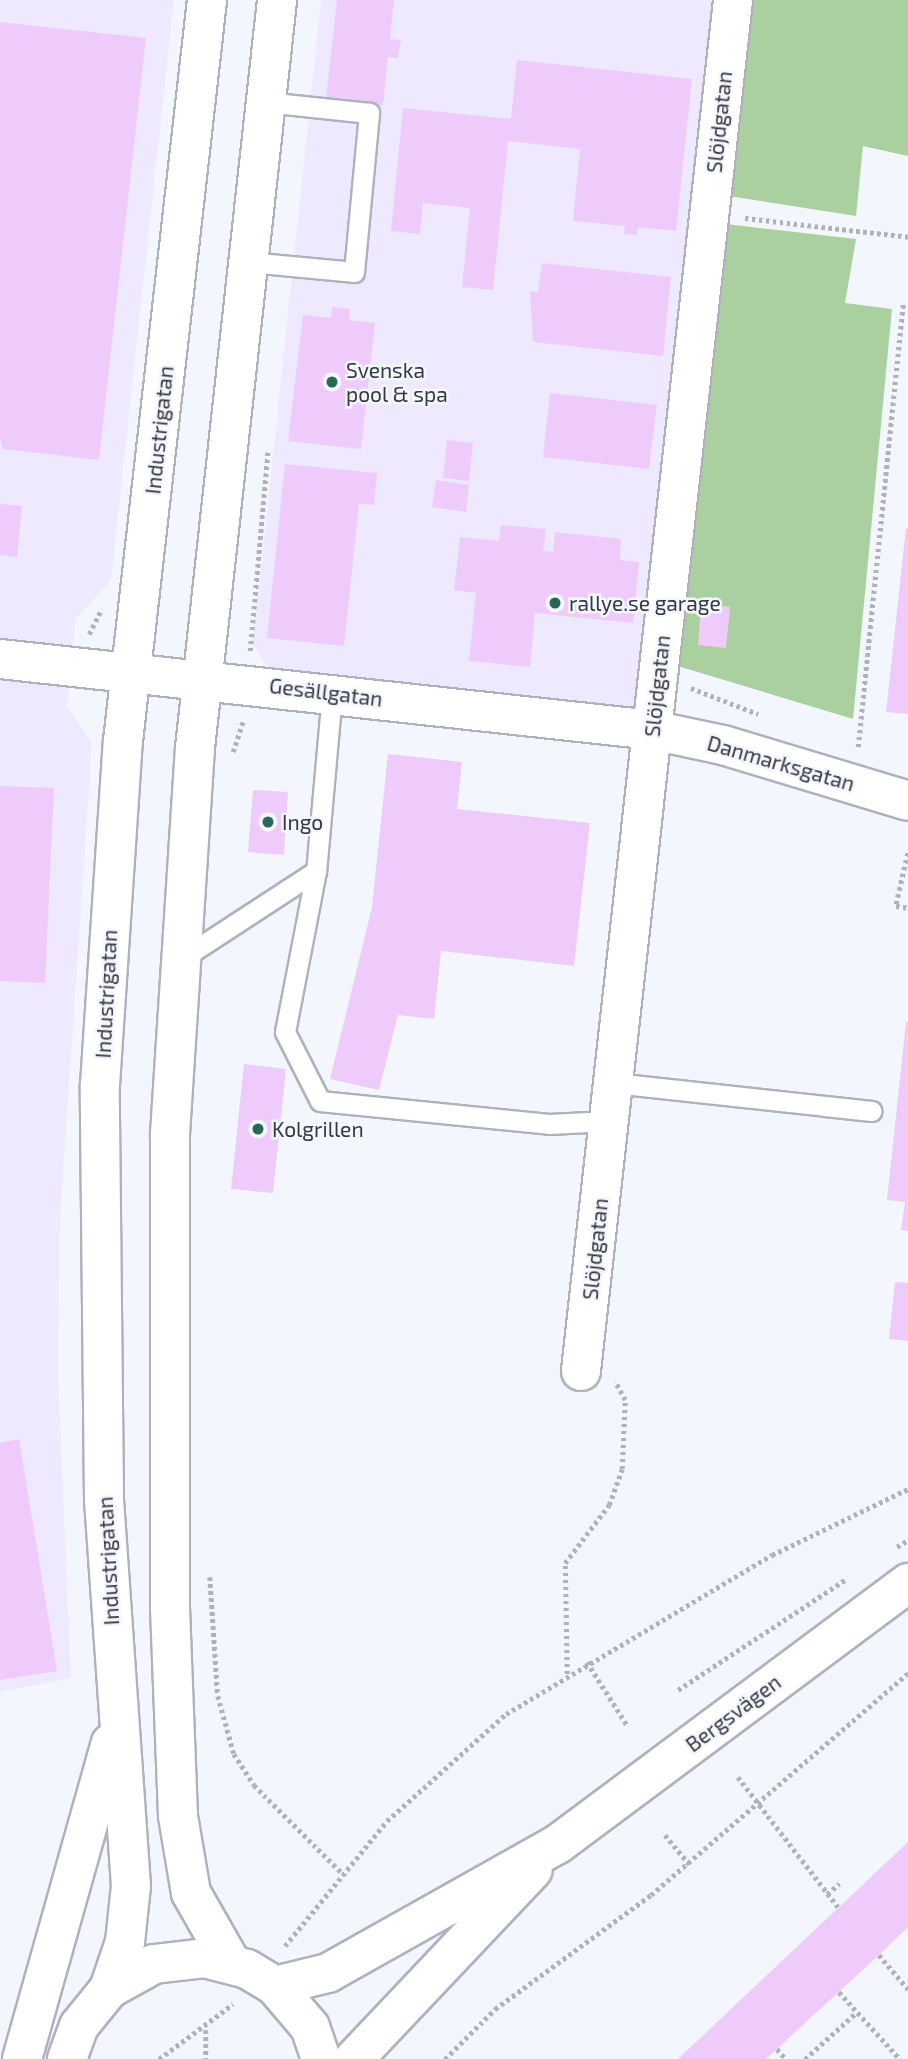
<!DOCTYPE html>
<html>
<head>
<meta charset="utf-8">
<style>
  body { margin:0 }
  #map { position:relative; width:908px; height:2059px; overflow:hidden; background:#f4f6fd; font-family:"Exo 2",sans-serif }
  div>[style] { position:absolute }
  [style*='--x'] { left:calc(var(--x)*1px); top:calc(var(--y)*1px); width:calc(var(--w)*1px); rotate:calc(var(--a)*1deg) }
  .industrial>* { inset:0; background:#eee9ff }
  .green>* { inset:0; background:#a9d09e }
  .building>* { inset:0; background:#eecbfa }
  .path>* { height:4.5px; margin-top:-2.25px; transform-origin:0; background:repeating-linear-gradient(90deg,#b1b2b9 0 3.5px,transparent 0 7px) }
  .roads { filter:drop-shadow(2px 0 #afb2bd) drop-shadow(-2px 0 #afb2bd) drop-shadow(0 2px #afb2bd) drop-shadow(0 -2px #afb2bd) }
  .lane>* { height:19px; margin:-9.5px; padding:0 9.5px; transform-origin:9.5px; border-radius:9.5px; background:#fff }
  .street>* { height:38px; margin:-19px; padding:0 19px; transform-origin:19px; border-radius:19px; background:#fff }
  .secondary>* { height:38px; margin:-19px; padding:0 19px; transform-origin:19px; border-radius:19px; background:#fff }
  .dots>* { width:19px; height:19px; translate:-50% -50%; box-sizing:border-box; border:4px solid #f4f6fd; border-radius:50% }
  span { translate:-50% -50%; white-space:nowrap; text-align:center; line-height:1.15; -webkit-text-stroke:5px #f4f6fd; paint-order:stroke }
  .street-label { font-size:21px; color:#37383d }
  .poi-label { font-size:21px; color:#37383d }
  .left { translate:0 -50%; text-align:left }
</style>
</head>
<body>
<div id="map">
  <div class="industrial">
    <i style="clip-path:polygon(0 0,174px 0,111px 580px,76px 619px,67px 707px,92px 743px,60px 1218px,58px 1374px,71px 1678px,0 1692px)"></i>
    <i style="clip-path:polygon(321px 0,712px 0,638px 712px,269px 668px,253px 645px)"></i>
  </div>
  <div class="green">
    <i style="clip-path:polygon(746px 0,908px 0,908px 156px,863px 146px,856px 216px,722px 195px)"></i>
    <i style="clip-path:polygon(717px 223px,856px 239px,845px 303px,892px 309px,853px 719px,671px 664px)"></i>
  </div>
  <div class="building">
    <i style="clip-path:polygon(337px 0,394px 0,390px 39px,401px 40px,398px 58px,388px 57px,383px 105px,326px 99px)"></i>
    <i style="clip-path:polygon(0 22px,146px 38px,99px 460px,3px 449px,0 438px)"></i>
    <i style="clip-path:polygon(517px 60px,692px 79px,676px 231px,638px 227px,637px 235px,624px 234px,625px 226px,573px 221px,580px 149px,508px 141px,493px 290px,462px 287px,470px 208px,423px 203px,420px 234px,391px 231px,403px 108px,511px 119px)"></i>
    <i style="clip-path:polygon(542px 263px,671px 277px,663px 356px,533px 342px,530px 291px,538px 292px)"></i>
    <i style="clip-path:polygon(332px 307px,350px 309px,349px 320px,375px 323px,361px 449px,288px 441px,303px 315px,331px 318px)"></i>
    <i style="clip-path:polygon(550px 393px,657px 405px,649px 469px,543px 457px)"></i>
    <i style="clip-path:polygon(447px 440px,473px 443px,469px 481px,443px 478px)"></i>
    <i style="clip-path:polygon(285px 464px,377px 473px,374px 505px,359px 504px,344px 646px,267px 638px)"></i>
    <i style="clip-path:polygon(436px 480px,469px 485px,466px 512px,432px 507px)"></i>
    <i style="clip-path:polygon(0 504px,22px 506px,17px 557px,0 555px)"></i>
    <i style="clip-path:polygon(501px 525px,546px 529px,543px 551px,553px 552px,555px 532px,621px 539px,620px 560px,639px 562px,633px 623px,535px 613px,530px 667px,469px 661px,476px 593px,454px 590px,460px 537px,499px 541px)"></i>
    <i style="clip-path:polygon(906px 528px,908px 529px,908px 714px,886px 712px)"></i>
    <i style="clip-path:polygon(701px 604px,730px 607px,726px 648px,698px 645px)"></i>
    <i style="clip-path:polygon(388px 754px,462px 762px,457px 809px,590px 823px,574px 966px,441px 951px,434px 1019px,398px 1015px,379px 1090px,330px 1079px,372px 907px)"></i>
    <i style="clip-path:polygon(0 786px,54px 788px,45px 983px,0 981px)"></i>
    <i style="clip-path:polygon(253px 790px,288px 792px,284px 855px,248px 852px)"></i>
    <i style="clip-path:polygon(906px 1022px,908px 1022px,908px 1231px,901px 1230px,905px 1202px,887px 1200px)"></i>
    <i style="clip-path:polygon(244px 1064px,286px 1069px,273px 1193px,231px 1189px)"></i>
    <i style="clip-path:polygon(895px 1282px,908px 1283px,908px 1341px,889px 1339px)"></i>
    <i style="clip-path:polygon(19px 1439px,57px 1671px,0 1680px,0 1443px)"></i>
    <i style="clip-path:polygon(908px 1842px,908px 1927px,879px 1955px,766px 2059px,678px 2059px)"></i>
  </div>
  <div class="path">
    <i style="--x:745;--y:218;--w:164;--a:6.6"></i>
    <i style="--x:89;--y:634;--w:28;--a:-63"></i>
    <i style="--x:250;--y:651;--w:202;--a:-84.9"></i>
    <i style="--x:691;--y:688;--w:72;--a:21.2"></i>
    <i style="--x:858;--y:747;--w:447;--a:-84.2"></i>
    <i style="--x:233;--y:752;--w:32;--a:-72"></i>
    <i style="--x:908;--y:853;--w:54;--a:102.8"></i>
    <i style="--x:896;--y:906;--w:12;--a:9"></i>
    <i style="--x:897;--y:1547;--w:13;--a:-32"></i>
    <i style="--x:210;--y:1577;--w:119;--a:86.2"></i>
    <i style="--x:218;--y:1696;--w:60;--a:74.6"></i>
    <i style="--x:234;--y:1754;--w:37;--a:57"></i>
    <i style="--x:254;--y:1785;--w:123;--a:45"></i>
    <i style="--x:587;--y:1662;--w:75;--a:57.6"></i>
    <i style="--x:567;--y:1674;--w:111;--a:-91"></i>
    <i style="--x:565;--y:1563;--w:73;--a:-52.8"></i>
    <i style="--x:609;--y:1505;--w:38;--a:-70"></i>
    <i style="--x:622;--y:1469;--w:69;--a:-87.5"></i>
    <i style="--x:625;--y:1400;--w:21;--a:-119"></i>
    <i style="--x:678;--y:1690;--w:200;--a:-33.4"></i>
    <i style="--x:738;--y:1777;--w:164;--a:52.4"></i>
    <i style="--x:665;--y:1835;--w:38;--a:50"></i>
    <i style="--x:827;--y:1894;--w:16;--a:-40"></i>
    <i style="--x:285;--y:1946;--w:161;--a:-50.8"></i>
    <i style="--x:387;--y:1821;--w:160;--a:-42"></i>
    <i style="--x:506;--y:1714;--w:310;--a:-30.9"></i>
    <i style="--x:772;--y:1555;--w:151;--a:-25.9"></i>
    <i style="--x:879;--y:1955;--w:45;--a:49.5"></i>
    <i style="--x:839;--y:1992;--w:91;--a:47.7"></i>
    <i style="--x:206;--y:2030;--w:29;--a:90"></i>
    <i style="--x:777;--y:2049;--w:13;--a:48"></i>
    <i style="--x:159;--y:2059;--w:92;--a:-36.6"></i>
    <i style="--x:445;--y:2059;--w:71;--a:-45"></i>
    <i style="--x:495;--y:2009;--w:193;--a:-36.2"></i>
    <i style="--x:651;--y:1895;--w:340;--a:-40.8"></i>
    <i style="--x:805;--y:2059;--w:70;--a:-42.1"></i>
  </div>
  <div class="roads">
    <div class="lane">
      <i style="--x:249;--y:262;--w:105;--a:5.4"></i>
      <i style="--x:354;--y:272;--w:160;--a:-84.6"></i>
      <i style="--x:369;--y:113;--w:104;--a:-173.9"></i>
      <i style="--x:332;--y:693;--w:179;--a:95.1"></i>
      <i style="--x:316;--y:871;--w:164;--a:100.9"></i>
      <i style="--x:285;--y:1032;--w:77;--a:63.1"></i>
      <i style="--x:320;--y:1101;--w:230;--a:5.7"></i>
      <i style="--x:549;--y:1124;--w:60;--a:-2.9"></i>
      <i style="--x:181;--y:959;--w:161;--a:-33.1"></i>
      <i style="--x:614;--y:1083;--w:259;--a:6.2"></i>
    </div>
    <div class="street">
      <i style="--x:0;--y:659;--w:656;--a:6.21"></i>
      <i style="--x:652;--y:730;--w:73;--a:11.9"></i>
      <i style="--x:723;--y:745;--w:193;--a:16.8"></i>
      <i style="--x:581;--y:1371;--w:1379;--a:-83.67"></i>
    </div>
    <div class="secondary">
      <i style="--x:231;--y:1963;--w:81;--a:-119.7"></i>
      <i style="--x:191;--y:1893;--w:78;--a:-99.6"></i>
      <i style="--x:178;--y:1816;--w:208;--a:-92.2"></i>
      <i style="--x:170;--y:1608;--w:474;--a:-90"></i>
      <i style="--x:170;--y:1134;--w:387;--a:-86.3"></i>
      <i style="--x:195;--y:748;--w:752;--a:-83.74"></i>
      <i style="--x:275;--y:1986;--w:55;--a:-13.8"></i>
      <i style="--x:328;--y:1973;--w:264;--a:-29.3"></i>
      <i style="--x:558;--y:1844;--w:437;--a:-36.7"></i>
      <i style="--x:109;--y:1989;--w:50;--a:-71.2"></i>
      <i style="--x:125;--y:1942;--w:56;--a:-83.9"></i>
      <i style="--x:131;--y:1886;--w:388;--a:-94"></i>
      <i style="--x:104;--y:1499;--w:414;--a:-90.6"></i>
      <i style="--x:100;--y:1085;--w:345;--a:-86.2"></i>
      <i style="--x:123;--y:741;--w:746;--a:-83.53"></i>
      <i style="--x:22;--y:2059;--w:328;--a:-74.3"></i>
      <i style="--x:67;--y:2059;--w:35;--a:-70"></i>
      <i style="--x:79;--y:2026;--w:48;--a:-51"></i>
      <i style="--x:109;--y:1989;--w:51;--a:-29.1"></i>
      <i style="--x:154;--y:1964;--w:51;--a:-6.7"></i>
      <i style="--x:205;--y:1958;--w:43;--a:14.7"></i>
      <i style="--x:247;--y:1969;--w:33;--a:31"></i>
      <i style="--x:275;--y:1986;--w:54;--a:49.5"></i>
      <i style="--x:310;--y:2027;--w:34;--a:71"></i>
      <i style="--x:354;--y:2059;--w:260;--a:-46.6"></i>
    </div>
  </div>
  <div class="dots">
    <i style="left:332px;top:382px;background:#286755"></i>
    <i style="left:555px;top:603px;background:#286755"></i>
    <i style="left:268px;top:822px;background:#286755"></i>
    <i style="left:258px;top:1129px;background:#286755"></i>
  </div>
  <div class="street-label">
    <span style="left:719px;top:122px;rotate:-84deg">Slöjdgatan</span>
    <span style="left:159px;top:430px;rotate:-84deg">Industrigatan</span>
    <span style="left:657px;top:686px;rotate:-84deg">Slöjdgatan</span>
    <span style="left:326px;top:692px;rotate:7deg">Gesällgatan</span>
    <span style="left:781px;top:763px;rotate:16deg">Danmarksgatan</span>
    <span style="left:106px;top:994px;rotate:-87deg">Industrigatan</span>
    <span style="left:595px;top:1249px;rotate:-84deg">Slöjdgatan</span>
    <span style="left:108px;top:1561px;rotate:-93deg">Industrigatan</span>
    <span style="left:733px;top:1713px;rotate:-37deg">Bergsvägen</span>
  </div>
  <div class="poi-label">
    <span class="left" style="left:346px;top:382px">Svenska<br>pool &amp; spa</span>
    <span class="left" style="left:569px;top:603px">rallye.se garage</span>
    <span class="left" style="left:282px;top:822px">Ingo</span>
    <span class="left" style="left:272px;top:1129px">Kolgrillen</span>
  </div>
</div>
</body>
</html>
